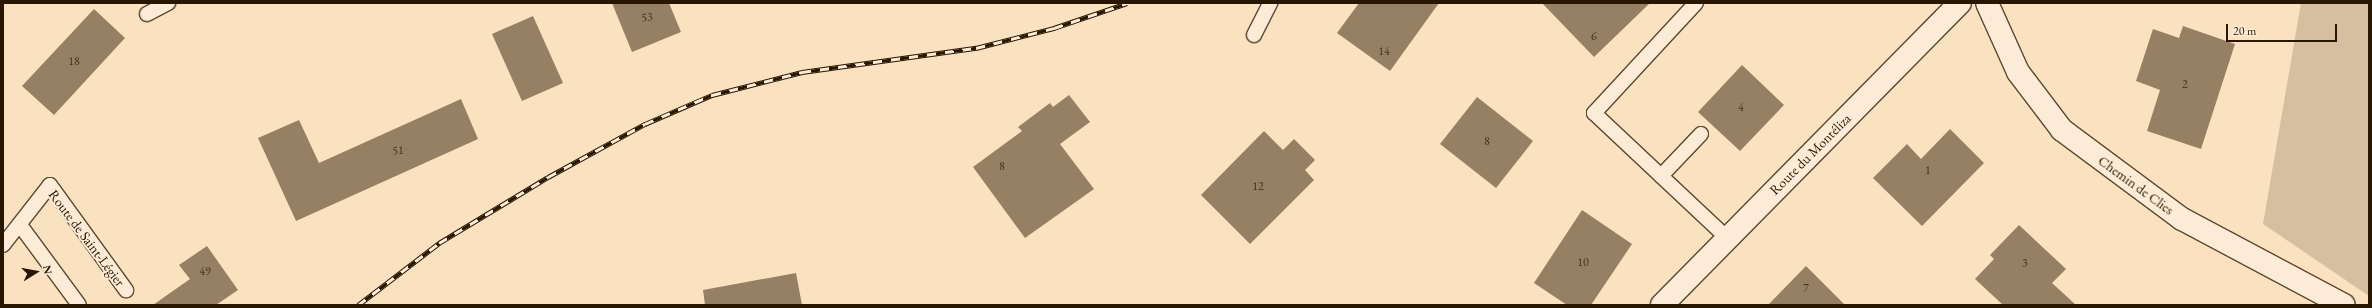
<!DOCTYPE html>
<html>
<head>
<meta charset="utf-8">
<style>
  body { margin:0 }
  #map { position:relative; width:2372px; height:308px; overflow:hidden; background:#fae2c1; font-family:"EB Garamond",serif }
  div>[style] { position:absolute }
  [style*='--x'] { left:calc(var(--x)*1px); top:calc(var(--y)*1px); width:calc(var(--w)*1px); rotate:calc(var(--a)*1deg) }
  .green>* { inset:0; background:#d6bfa0 }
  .building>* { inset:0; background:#958064 }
  .roads { filter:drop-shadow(1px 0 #5c4930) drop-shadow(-1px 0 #5c4930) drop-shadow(0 1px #5c4930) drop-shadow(0 -1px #5c4930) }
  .service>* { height:14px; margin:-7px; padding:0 7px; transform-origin:7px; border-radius:7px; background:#fcecd7 }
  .minor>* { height:22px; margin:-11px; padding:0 11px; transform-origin:11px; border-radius:11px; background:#fcecd7 }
  .rail>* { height:4.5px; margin-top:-2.25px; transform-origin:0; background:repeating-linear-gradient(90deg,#fcecd7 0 9px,#281600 0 18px); box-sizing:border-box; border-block:1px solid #281600 }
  span { translate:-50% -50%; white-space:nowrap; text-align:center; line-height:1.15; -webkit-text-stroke:4px #fcecd7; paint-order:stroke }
  .number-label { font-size:12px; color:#433019 }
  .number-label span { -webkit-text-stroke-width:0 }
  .street-label { font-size:14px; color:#281600 }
  .frame { position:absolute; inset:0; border:4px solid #281600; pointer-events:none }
  .north { position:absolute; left:16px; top:252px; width:40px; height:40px; -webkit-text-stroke:3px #fcecd7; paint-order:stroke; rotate:79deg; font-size:11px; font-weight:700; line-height:16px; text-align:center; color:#281600 }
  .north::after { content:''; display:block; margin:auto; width:14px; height:18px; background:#281600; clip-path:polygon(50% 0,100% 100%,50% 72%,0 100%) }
  .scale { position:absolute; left:2226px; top:24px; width:111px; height:18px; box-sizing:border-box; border:2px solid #281600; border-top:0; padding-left:5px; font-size:12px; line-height:14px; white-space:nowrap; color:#281600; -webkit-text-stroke:3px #fcecd7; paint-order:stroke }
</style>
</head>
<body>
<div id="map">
  <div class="green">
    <i style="clip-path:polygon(2301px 3px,2369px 3px,2369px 296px,2263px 224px)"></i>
  </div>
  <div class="building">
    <i style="clip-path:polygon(612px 3px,669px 3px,681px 32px,632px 52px)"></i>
    <i style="clip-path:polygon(1359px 3px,1439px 3px,1390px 71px,1337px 33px)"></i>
    <i style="clip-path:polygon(1542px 3px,1650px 3px,1594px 57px)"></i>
    <i style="clip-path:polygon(94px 9px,125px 38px,54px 115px,22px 86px)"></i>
    <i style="clip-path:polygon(533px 16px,563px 83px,522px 101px,492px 34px)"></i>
    <i style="clip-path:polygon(2183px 26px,2235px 44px,2201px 149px,2147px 131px,2160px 90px,2136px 81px,2153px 29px,2179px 38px)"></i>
    <i style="clip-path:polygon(1742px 65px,1784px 105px,1740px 151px,1698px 112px)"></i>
    <i style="clip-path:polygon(1069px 95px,1090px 122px,1060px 144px,1094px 189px,1025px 238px,973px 167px,1022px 131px,1018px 127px,1050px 103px,1053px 107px)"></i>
    <i style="clip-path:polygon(1477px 97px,1533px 141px,1496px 188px,1440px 144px)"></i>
    <i style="clip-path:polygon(461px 99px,478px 139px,296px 221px,258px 138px,299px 120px,319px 163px)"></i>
    <i style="clip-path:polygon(1950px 129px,1984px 163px,1922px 226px,1873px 178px,1907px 144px,1921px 159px)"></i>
    <i style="clip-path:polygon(1264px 131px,1283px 150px,1294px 139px,1315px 160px,1305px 170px,1314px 180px,1250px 244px,1201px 195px)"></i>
    <i style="clip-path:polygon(1582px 210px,1632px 244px,1591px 305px,1567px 305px,1534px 283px)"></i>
    <i style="clip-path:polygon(2019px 225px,2066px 269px,2052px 283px,2076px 305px,2003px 305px,1975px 279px,1994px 259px,1990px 255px)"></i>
    <i style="clip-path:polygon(207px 246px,238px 290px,216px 305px,153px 305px,190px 279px,179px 265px)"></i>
    <i style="clip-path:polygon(1806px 266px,1845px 305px,1768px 305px)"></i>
    <i style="clip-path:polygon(796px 273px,802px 305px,705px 305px,703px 290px)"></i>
  </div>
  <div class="roads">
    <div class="service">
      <i style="--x:1696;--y:3;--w:150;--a:132.8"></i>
      <i style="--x:1594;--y:113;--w:183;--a:43.2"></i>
      <i style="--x:147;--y:14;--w:24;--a:-28"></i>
      <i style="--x:1254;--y:35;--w:36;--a:-63"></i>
      <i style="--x:1661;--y:176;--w:58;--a:-46.4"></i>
      <i style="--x:20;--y:225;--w:99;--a:53.6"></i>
      <i style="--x:3;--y:245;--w:76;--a:-51.9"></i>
      <i style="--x:50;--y:185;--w:130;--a:54.1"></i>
    </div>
    <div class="minor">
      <i style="--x:1987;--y:3;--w:76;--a:65.8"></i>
      <i style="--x:2018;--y:72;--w:73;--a:52.8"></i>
      <i style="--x:2062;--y:130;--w:149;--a:36.6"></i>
      <i style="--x:2182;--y:219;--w:183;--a:28"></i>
      <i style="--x:1662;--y:305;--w:424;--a:-45.4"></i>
    </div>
  </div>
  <div class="rail">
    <i style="--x:358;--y:305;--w:102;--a:-37.4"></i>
    <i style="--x:439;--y:243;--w:127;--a:-31.2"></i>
    <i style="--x:548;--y:177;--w:111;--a:-28.7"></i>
    <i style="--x:645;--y:124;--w:73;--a:-23.4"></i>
    <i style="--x:712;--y:95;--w:93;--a:-14.3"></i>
    <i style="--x:802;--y:72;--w:176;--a:-7.9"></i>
    <i style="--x:976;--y:48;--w:81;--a:-14.4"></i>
    <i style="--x:1054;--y:28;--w:77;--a:-18.9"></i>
  </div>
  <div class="number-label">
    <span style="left:647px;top:18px">53</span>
    <span style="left:1594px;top:37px">6</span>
    <span style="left:1384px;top:52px">14</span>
    <span style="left:74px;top:62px">18</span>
    <span style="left:2185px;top:85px">2</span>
    <span style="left:1741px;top:108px">4</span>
    <span style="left:1487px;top:142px">8</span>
    <span style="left:398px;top:151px">51</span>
    <span style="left:1002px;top:167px">8</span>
    <span style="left:1928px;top:171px">1</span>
    <span style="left:1258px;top:187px">12</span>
    <span style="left:1583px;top:263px">10</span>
    <span style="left:2025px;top:264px">3</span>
    <span style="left:205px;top:272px">49</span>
    <span style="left:1806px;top:289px">7</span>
  </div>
  <div class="street-label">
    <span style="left:1810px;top:154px;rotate:-45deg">Route du Montéliza</span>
    <span style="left:2136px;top:185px;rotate:36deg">Chemin de Clies</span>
    <span style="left:87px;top:238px;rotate:53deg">Route de Saint-Légier</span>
  </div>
  <div class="frame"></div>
  <div class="north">N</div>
  <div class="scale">20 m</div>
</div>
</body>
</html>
